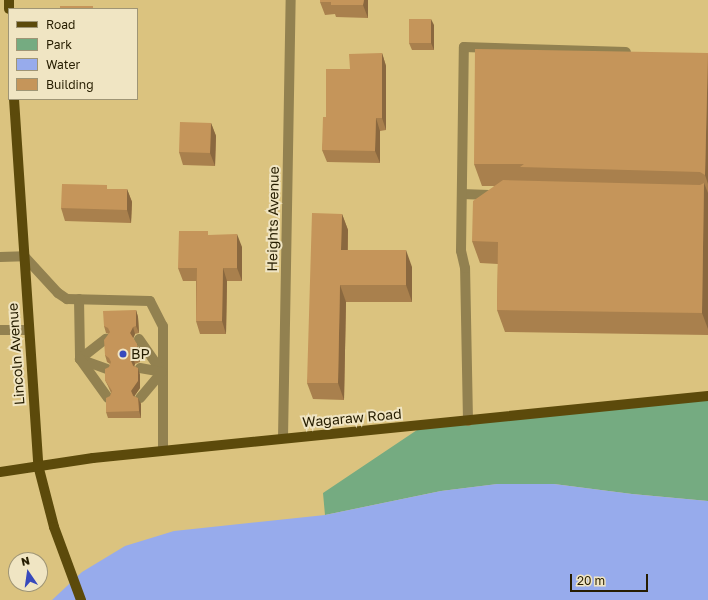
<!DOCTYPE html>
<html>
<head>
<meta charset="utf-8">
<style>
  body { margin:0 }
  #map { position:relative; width:708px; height:600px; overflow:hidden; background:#dbc37f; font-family:"Golos Text",sans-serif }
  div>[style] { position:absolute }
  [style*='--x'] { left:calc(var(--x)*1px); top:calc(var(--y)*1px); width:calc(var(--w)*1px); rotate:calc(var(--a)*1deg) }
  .green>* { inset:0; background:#75ab81 }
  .water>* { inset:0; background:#97abec }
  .minor>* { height:10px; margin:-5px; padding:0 5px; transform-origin:5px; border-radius:5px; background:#928150 }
  .major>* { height:10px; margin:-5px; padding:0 5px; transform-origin:5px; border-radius:5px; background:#5c4a0b }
  .wall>* { inset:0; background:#a9804d }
  .shaded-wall>* { inset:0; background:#8a683f }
  .building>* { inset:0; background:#c5955a }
  .dots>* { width:11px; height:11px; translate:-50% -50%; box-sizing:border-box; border:2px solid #f0e5c3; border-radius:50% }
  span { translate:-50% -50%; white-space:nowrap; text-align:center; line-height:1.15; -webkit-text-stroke:4px #f0e5c3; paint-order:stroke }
  .street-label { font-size:14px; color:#261d01 }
  .poi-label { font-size:14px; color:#261d01 }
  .left { translate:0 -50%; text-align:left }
  .legend { position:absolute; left:8px; top:8px; width:130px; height:92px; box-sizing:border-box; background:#f0e5c3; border:1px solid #9f9575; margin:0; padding:5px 7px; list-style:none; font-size:12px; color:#261d01 }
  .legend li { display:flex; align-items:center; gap:8px; height:20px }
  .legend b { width:20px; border:1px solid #9f9575 }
  .north { position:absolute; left:8px; top:552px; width:40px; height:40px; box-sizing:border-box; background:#f0e5c3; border:1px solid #9f9575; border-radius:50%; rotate:347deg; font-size:11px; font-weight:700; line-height:16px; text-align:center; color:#261d01 }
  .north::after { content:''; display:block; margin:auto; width:14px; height:18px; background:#3849bc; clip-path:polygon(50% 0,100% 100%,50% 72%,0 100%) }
  .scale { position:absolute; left:570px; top:574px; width:78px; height:18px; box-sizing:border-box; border:2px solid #261d01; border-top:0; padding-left:5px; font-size:12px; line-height:14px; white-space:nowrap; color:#261d01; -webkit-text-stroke:3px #f0e5c3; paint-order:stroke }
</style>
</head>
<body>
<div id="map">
  <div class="green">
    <i style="clip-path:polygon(708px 396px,708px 501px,632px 494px,554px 484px,498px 484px,441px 491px,325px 515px,323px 493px,423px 426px)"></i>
  </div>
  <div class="water">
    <i style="clip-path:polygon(497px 484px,554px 484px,632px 494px,708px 501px,708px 600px,52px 600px,82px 572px,125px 546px,174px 531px,325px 515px,441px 491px)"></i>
  </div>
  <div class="minor">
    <i style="--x:462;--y:194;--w:34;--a:2"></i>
    <i style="--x:0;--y:257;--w:24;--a:-2"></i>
    <i style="--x:24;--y:256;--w:50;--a:47.4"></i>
    <i style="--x:58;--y:293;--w:11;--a:34"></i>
    <i style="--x:67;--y:299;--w:83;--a:1.4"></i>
    <i style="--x:150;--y:301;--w:28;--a:63"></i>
    <i style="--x:163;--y:326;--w:124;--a:90"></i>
    <i style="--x:79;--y:299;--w:60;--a:89"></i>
    <i style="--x:80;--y:359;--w:33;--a:-38"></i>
    <i style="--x:0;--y:330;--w:29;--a:0"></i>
    <i style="--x:139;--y:339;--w:40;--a:55.1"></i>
    <i style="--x:140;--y:368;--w:22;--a:10"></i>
    <i style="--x:162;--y:372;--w:34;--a:130"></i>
    <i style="--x:107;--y:369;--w:29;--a:-160"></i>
    <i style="--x:80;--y:359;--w:48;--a:54.3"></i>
    <i style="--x:468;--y:421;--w:153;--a:-91.1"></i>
    <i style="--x:465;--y:268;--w:17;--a:-103"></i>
    <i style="--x:461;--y:251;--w:204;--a:-89.2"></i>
    <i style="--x:464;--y:47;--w:162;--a:1.8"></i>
    <i style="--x:283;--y:438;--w:438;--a:-89"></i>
  </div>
  <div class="major">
    <i style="--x:9;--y:0;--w:9;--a:90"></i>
    <i style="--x:14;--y:99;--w:367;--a:86.2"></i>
    <i style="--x:38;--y:465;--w:64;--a:75.5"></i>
    <i style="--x:54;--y:527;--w:78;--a:69.7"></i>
    <i style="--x:0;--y:472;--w:94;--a:-8.6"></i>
    <i style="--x:93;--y:458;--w:618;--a:-5.76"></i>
  </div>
  <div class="wall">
    <i style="clip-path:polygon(320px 0,368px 0,368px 18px,336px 17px,335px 14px,325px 15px,320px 2px)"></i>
    <i style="clip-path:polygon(434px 25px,434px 50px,412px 50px,409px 43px)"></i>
    <i style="clip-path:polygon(382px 53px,386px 66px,386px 130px,380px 131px,380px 163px,327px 162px,322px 150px,326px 117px,350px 69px)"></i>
    <i style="clip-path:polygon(708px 54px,708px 335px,505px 332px,497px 310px,498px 264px,480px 263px,472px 241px,494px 186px,482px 186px,474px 164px)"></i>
    <i style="clip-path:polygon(211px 123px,216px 136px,215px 166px,183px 165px,179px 152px)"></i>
    <i style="clip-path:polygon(109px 189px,127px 189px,132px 202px,131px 223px,65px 221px,61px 208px)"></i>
    <i style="clip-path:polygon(342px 214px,348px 230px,348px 250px,412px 267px,412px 302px,346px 302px,344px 400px,313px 399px,307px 383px)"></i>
    <i style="clip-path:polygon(210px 235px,242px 247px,242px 281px,227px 281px,226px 334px,200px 334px,196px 321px,196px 281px,183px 281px,178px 268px)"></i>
    <i style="clip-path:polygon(136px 310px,138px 317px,139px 333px,135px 334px,133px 338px,139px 351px,140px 362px,135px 364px,134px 366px,138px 368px,140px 375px,140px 388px,134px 396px,138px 398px,141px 404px,141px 418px,108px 418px,106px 412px,110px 396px,111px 393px,108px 386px,105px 380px,110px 364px,107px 362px,105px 355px,109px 334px,106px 333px,104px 326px)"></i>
  </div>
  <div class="shaded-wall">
    <i style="clip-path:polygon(364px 0,368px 0,368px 18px,363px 5px)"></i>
    <i style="clip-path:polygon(431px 19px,434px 25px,434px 50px,431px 43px)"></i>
    <i style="clip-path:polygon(382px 53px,386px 66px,386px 130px,382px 118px)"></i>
    <i style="clip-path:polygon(708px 53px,708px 184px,705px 175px)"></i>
    <i style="clip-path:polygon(376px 118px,380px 131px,380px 163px,375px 151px)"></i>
    <i style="clip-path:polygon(211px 123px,216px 136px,215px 166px,210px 153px)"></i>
    <i style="clip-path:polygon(704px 183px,708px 193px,708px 329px,702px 313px)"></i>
    <i style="clip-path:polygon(127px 189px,132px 202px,131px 223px,127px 210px)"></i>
    <i style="clip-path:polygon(342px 214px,348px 230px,347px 267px,341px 250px)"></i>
    <i style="clip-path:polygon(237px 234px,242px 247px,242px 281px,237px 268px)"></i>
    <i style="clip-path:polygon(406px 250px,412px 267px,412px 302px,406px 285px)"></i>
    <i style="clip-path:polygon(223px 268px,227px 281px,226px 334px,222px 321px)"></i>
    <i style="clip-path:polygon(340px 285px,346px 302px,344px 400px,338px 383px)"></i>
    <i style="clip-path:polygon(136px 310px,138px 317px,139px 333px,136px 326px)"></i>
    <i style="clip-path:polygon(133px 327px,135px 334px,133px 339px,130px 333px)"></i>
    <i style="clip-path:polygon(137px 344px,139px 351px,140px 362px,137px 355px)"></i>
    <i style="clip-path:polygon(133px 357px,135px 364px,134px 367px,131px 361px)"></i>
    <i style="clip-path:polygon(138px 368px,140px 375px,140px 388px,134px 397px,131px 391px)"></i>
    <i style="clip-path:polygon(138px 398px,141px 404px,141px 418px,139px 411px)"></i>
  </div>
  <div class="building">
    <i style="clip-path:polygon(320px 0,364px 0,363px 5px,331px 5px,331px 2px,320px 2px)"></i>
    <i style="clip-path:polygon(60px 6px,93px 6px,93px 9px,60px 9px)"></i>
    <i style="clip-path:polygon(409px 19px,431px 19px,431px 43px,409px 43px)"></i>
    <i style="clip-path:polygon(475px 49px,708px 53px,705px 175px,700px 172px,520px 167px,524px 164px,474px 164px)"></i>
    <i style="clip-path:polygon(382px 53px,382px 118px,376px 118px,375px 151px,322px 150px,323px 117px,326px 117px,326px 69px,350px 69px,349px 54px)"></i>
    <i style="clip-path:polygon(180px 122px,211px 123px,210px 153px,179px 152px)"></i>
    <i style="clip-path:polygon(503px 180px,700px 185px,704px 183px,702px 313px,497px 310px,498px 242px,472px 241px,473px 201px)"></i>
    <i style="clip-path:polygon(62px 184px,107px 185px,107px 189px,127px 189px,127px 210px,61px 208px)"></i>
    <i style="clip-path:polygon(312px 213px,342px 214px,341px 250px,406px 250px,406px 285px,340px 285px,338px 383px,307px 383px)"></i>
    <i style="clip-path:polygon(179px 231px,208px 231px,208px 235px,237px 234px,237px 268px,223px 268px,222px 321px,196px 321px,197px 268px,178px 268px)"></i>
    <i style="clip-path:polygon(136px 310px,136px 326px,133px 327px,130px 333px,137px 344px,137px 355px,133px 357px,131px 361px,133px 366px,138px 368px,138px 381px,131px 391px,133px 396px,138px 398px,139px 411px,106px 412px,106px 398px,110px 396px,112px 391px,105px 380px,105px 369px,109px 367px,111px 362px,109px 358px,105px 355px,104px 340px,110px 332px,108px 328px,104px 326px,103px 311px)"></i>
  </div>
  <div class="dots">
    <i style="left:123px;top:354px;background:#3849bc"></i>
  </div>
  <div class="street-label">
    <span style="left:273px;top:219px;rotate:-89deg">Heights Avenue</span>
    <span style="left:16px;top:354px;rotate:-94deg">Lincoln Avenue</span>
    <span style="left:352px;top:418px;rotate:-5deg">Wagaraw Road</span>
  </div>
  <div class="poi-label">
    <span class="left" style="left:131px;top:354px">BP</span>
  </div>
  <ul class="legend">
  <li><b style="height:5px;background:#5c4a0b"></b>Road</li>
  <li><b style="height:11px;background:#75ab81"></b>Park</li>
  <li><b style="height:11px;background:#97abec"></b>Water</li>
  <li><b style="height:11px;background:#c5955a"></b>Building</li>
  </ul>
  <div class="north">N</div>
  <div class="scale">20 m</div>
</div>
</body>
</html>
